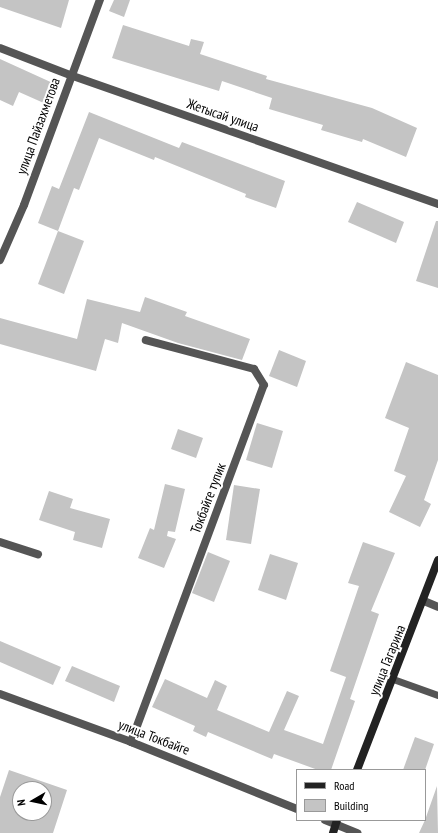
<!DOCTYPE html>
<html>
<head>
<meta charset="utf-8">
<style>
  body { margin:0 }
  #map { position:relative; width:438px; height:833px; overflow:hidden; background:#fff; font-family:"PT Sans Narrow",sans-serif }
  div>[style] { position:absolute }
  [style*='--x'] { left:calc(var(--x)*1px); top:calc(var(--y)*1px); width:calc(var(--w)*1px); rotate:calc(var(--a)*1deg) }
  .building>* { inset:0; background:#c4c4c4 }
  .service>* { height:7px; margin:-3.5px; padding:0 3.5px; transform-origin:3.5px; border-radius:3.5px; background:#555 }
  .minor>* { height:8px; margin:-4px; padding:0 4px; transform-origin:4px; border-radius:4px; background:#555 }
  .secondary>* { height:8px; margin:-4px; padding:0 4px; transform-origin:4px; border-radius:4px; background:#222 }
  span { translate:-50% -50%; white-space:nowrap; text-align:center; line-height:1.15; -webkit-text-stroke:4px #fff; paint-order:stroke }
  .street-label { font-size:14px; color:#000 }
  .legend { position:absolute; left:296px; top:769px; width:130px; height:52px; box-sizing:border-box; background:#fff; border:1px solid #999; margin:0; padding:5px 7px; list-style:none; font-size:12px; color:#000 }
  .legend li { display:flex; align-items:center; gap:8px; height:20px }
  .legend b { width:20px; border:1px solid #999 }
  .north { position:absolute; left:12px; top:781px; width:40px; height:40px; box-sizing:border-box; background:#fff; border:1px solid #999; border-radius:50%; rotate:261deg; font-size:11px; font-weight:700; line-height:16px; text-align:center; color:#000 }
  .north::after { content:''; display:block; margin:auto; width:14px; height:18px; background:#000; clip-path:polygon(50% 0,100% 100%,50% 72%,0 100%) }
</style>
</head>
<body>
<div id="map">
  <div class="building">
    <i style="clip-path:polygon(0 0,69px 0,61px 28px,0 7px)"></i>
    <i style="clip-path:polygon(114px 0,130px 0,124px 17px,109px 11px)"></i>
    <i style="clip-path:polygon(123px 25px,189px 46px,191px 39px,204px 42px,200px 54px,267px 76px,266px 79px,372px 108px,417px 128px,406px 157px,363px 139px,362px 142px,321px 130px,323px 125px,269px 109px,272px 98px,222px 81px,219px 91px,112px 58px)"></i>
    <i style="clip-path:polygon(0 59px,55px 84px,46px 104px,19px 92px,13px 106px,0 100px)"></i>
    <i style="clip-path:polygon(89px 112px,179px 148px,182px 142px,285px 181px,276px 208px,245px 197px,246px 194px,155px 157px,154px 160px,99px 138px,79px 190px,74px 188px,58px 231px,38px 223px,52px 186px,59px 189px)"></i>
    <i style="clip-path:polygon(357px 202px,404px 222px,396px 243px,348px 222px)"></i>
    <i style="clip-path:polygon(436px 221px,438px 221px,438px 288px,416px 281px)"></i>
    <i style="clip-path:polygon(58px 231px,84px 241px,64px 294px,38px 284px)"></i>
    <i style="clip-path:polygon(145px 297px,187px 312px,185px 316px,250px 339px,242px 360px,178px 343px,122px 323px,118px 343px,105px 339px,96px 371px,0 344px,0 318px,77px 339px,87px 299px,140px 312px)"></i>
    <i style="clip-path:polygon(279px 350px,306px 361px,297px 387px,269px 376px)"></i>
    <i style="clip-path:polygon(406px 362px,438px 375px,438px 460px,424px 500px,431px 504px,420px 527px,389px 512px,406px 476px,394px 471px,409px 428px,385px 418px)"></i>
    <i style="clip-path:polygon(257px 423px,283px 431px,272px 468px,246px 460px)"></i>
    <i style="clip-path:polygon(178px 429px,203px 438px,196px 458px,171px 449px)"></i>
    <i style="clip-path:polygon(165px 484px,185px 489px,175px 532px,168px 531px,167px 536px,176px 539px,164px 568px,138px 558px,150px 528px,154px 530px)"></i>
    <i style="clip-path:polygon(234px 485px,260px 489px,251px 544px,226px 540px)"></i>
    <i style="clip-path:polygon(49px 491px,73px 499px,70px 508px,110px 519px,102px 548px,73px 540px,75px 532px,39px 520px)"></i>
    <i style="clip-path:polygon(363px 542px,395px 553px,371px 611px,379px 614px,350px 699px,355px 701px,331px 770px,318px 770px,274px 754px,272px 759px,208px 732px,206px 737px,193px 731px,195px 726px,152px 707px,165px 679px,207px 698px,215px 680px,227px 686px,217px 710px,269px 732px,287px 691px,299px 696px,284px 730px,323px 744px,346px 677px,330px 671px,359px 586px,348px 583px)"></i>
    <i style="clip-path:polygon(208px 552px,230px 561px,214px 602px,192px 593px)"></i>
    <i style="clip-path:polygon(270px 554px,298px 563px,286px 600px,258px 590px)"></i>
    <i style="clip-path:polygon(0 641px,61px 667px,53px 685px,0 662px)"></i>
    <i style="clip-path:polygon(72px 666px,120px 686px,114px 702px,65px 681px)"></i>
    <i style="clip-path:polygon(415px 737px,434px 744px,425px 770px,403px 770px)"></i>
    <i style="clip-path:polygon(evenodd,9px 770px,67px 790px,53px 833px,0 833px,0 797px,9px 770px,20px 789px,44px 789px,44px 813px,20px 813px,20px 789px)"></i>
    <i style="clip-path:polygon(437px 786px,438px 833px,419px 833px,425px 820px)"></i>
  </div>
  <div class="service">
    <i style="--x:393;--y:679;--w:48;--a:19.6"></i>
  </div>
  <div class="minor">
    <i style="--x:0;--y:48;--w:75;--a:21.1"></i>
    <i style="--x:70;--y:75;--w:390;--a:19.3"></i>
    <i style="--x:0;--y:260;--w:60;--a:-66.4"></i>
    <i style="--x:24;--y:205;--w:219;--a:-69.7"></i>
    <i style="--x:0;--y:542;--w:40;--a:18"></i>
    <i style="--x:424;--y:601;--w:15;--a:23"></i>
    <i style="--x:0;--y:694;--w:140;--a:20.1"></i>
    <i style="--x:131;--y:742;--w:179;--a:22"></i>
    <i style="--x:131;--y:742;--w:381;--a:-69.6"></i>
    <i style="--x:264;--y:385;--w:19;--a:-122"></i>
    <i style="--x:254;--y:369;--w:112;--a:-165"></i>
    <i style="--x:325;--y:820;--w:35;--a:22"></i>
  </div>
  <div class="secondary">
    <i style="--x:357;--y:770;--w:225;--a:-68.9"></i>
    <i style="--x:333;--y:833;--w:14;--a:-73"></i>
  </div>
  <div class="street-label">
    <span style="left:223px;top:115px;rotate:19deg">Жетысай улица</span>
    <span style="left:38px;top:126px;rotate:-70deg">улица Пайзахметова</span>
    <span style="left:208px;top:498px;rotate:-69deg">Токбайге тупик</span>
    <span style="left:387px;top:660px;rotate:-68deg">улица Гагарина</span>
    <span style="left:154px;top:737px;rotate:21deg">улица Токбайге</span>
  </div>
  <ul class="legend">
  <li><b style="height:5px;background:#222"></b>Road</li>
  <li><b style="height:11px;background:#c4c4c4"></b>Building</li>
  </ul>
  <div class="north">N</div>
</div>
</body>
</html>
